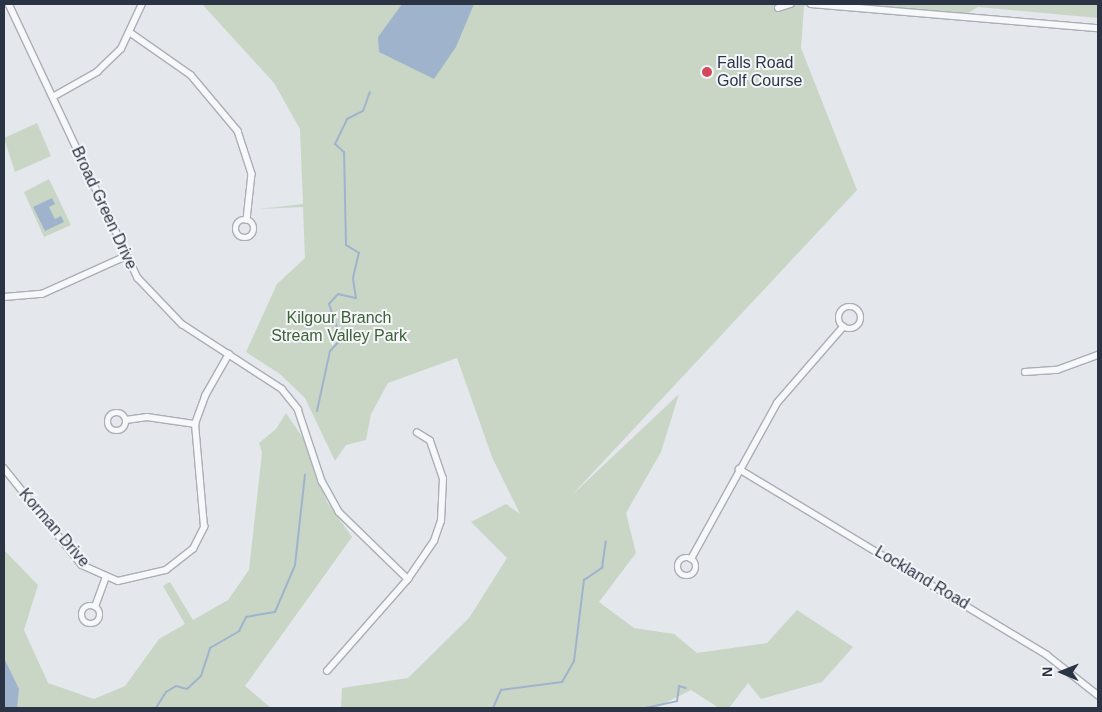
<!DOCTYPE html>
<html>
<head>
<meta charset="utf-8">
<style>
  body { margin:0 }
  #map { position:relative; width:1102px; height:712px; overflow:hidden; background:#e4e7ec; font-family:Arial,sans-serif }
  div>[style] { position:absolute }
  [style*='--x'] { left:calc(var(--x)*1px); top:calc(var(--y)*1px); width:calc(var(--w)*1px); rotate:calc(var(--a)*1deg) }
  .green>* { inset:0; background:#c9d6c5 }
  .water>* { inset:0; background:#9fb4cc }
  .stream>* { height:2px; margin:-1px; padding:0 1px; transform-origin:1px; border-radius:1px; background:#9fb4cc }
  .roads { filter:drop-shadow(1px 0 #a9aeb7) drop-shadow(-1px 0 #a9aeb7) drop-shadow(0 1px #a9aeb7) drop-shadow(0 -1px #a9aeb7) }
  .street>* { height:5.5px; margin:-2.75px; padding:0 2.75px; transform-origin:2.75px; border-radius:2.75px; background:#f7f8fa }
  .street>.ring { margin:-2.75px; padding:0; box-sizing:content-box; background:none; border:5.5px solid #f7f8fa; border-radius:50% }
  .dots>* { width:14px; height:14px; translate:-50% -50%; box-sizing:border-box; border:2px solid #f4f6f9; border-radius:50% }
  span { translate:-50% -50%; white-space:nowrap; text-align:center; line-height:1.15; -webkit-text-stroke:4px #f4f6f9; paint-order:stroke }
  .poi-label { font-size:16px; color:#2b3445 }
  .left { translate:0 -50%; text-align:left }
  .street-label { font-size:16px; color:#2b3445 }
  .park-label { font-size:16px; color:#3f6138 }
  .frame { position:absolute; inset:0; border:5px solid #2b3445; pointer-events:none }
  .north { position:absolute; left:1037px; top:647px; width:50px; height:50px; -webkit-text-stroke:4px #f4f6f9; paint-order:stroke; rotate:271deg; font-size:14px; font-weight:700; line-height:20px; text-align:center; color:#2b3445 }
  .north::after { content:''; display:block; margin:auto; width:18px; height:22px; background:#2b3445; clip-path:polygon(50% 0,100% 100%,50% 72%,0 100%) }
</style>
</head>
<body>
<div id="map">
  <div class="green">
    <i style="clip-path:polygon(202px 4px,1098px 4px,1098px 18px,978px 7px,957px 20px,804px 6px,801px 48px,857px 190px,571px 496px,679px 394px,661px 452px,626px 513px,636px 553px,599px 602px,634px 628px,674px 634px,697px 653px,767px 643px,797px 610px,853px 647px,822px 682px,761px 699px,748px 683px,729px 708px,719px 708px,691px 690px,655px 708px,341px 708px,342px 688px,408px 678px,469px 618px,507px 558px,471px 522px,506px 504px,520px 514px,492px 457px,457px 358px,388px 383px,371px 414px,366px 440px,346px 445px,335px 461px,305px 398px,280px 374px,246px 352px,277px 284px,305px 258px,303px 207px,259px 209px,303px 204px,300px 129px,274px 83px)"></i>
    <i style="clip-path:polygon(37px 123px,51px 156px,15px 172px,4px 138px)"></i>
    <i style="clip-path:polygon(49px 179px,71px 225px,44px 237px,24px 192px)"></i>
    <i style="clip-path:polygon(286px 413px,303px 438px,327px 502px,352px 537px,245px 686px,271px 708px,4px 708px,4px 550px,38px 585px,24px 630px,48px 683px,94px 699px,125px 686px,159px 639px,185px 624px,163px 586px,170px 582px,193px 620px,228px 600px,249px 570px,262px 453px,259px 443px,276px 429px)"></i>
  </div>
  <div class="water">
    <i style="clip-path:polygon(402px 4px,474px 4px,456px 47px,434px 79px,379px 52px,378px 37px)"></i>
    <i style="clip-path:polygon(52px 198px,55px 204px,49px 207px,55px 219px,61px 216px,64px 222px,45px 231px,33px 207px)"></i>
    <i style="clip-path:polygon(4px 658px,19px 689px,17px 708px,4px 708px)"></i>
  </div>
  <div class="stream">
    <i style="--x:317;--y:411;--w:61;--a:-77.8"></i>
    <i style="--x:330;--y:351;--w:16;--a:-47"></i>
    <i style="--x:341;--y:339;--w:37;--a:-109"></i>
    <i style="--x:329;--y:304;--w:13;--a:-48"></i>
    <i style="--x:338;--y:294;--w:18;--a:13"></i>
    <i style="--x:356;--y:298;--w:20;--a:-99"></i>
    <i style="--x:353;--y:278;--w:26;--a:-77"></i>
    <i style="--x:359;--y:253;--w:15;--a:-148"></i>
    <i style="--x:346;--y:245;--w:93;--a:-91.2"></i>
    <i style="--x:344;--y:152;--w:12;--a:-138"></i>
    <i style="--x:335;--y:144;--w:28;--a:-64"></i>
    <i style="--x:347;--y:119;--w:18;--a:-27"></i>
    <i style="--x:363;--y:111;--w:20;--a:-70"></i>
    <i style="--x:156;--y:708;--w:19;--a:-58"></i>
    <i style="--x:166;--y:692;--w:12;--a:-31"></i>
    <i style="--x:176;--y:686;--w:11;--a:15"></i>
    <i style="--x:187;--y:689;--w:19;--a:-43"></i>
    <i style="--x:201;--y:676;--w:29;--a:-72"></i>
    <i style="--x:210;--y:648;--w:34;--a:-30"></i>
    <i style="--x:239;--y:631;--w:16;--a:-63"></i>
    <i style="--x:246;--y:617;--w:29;--a:-10"></i>
    <i style="--x:275;--y:612;--w:51;--a:-66.9"></i>
    <i style="--x:295;--y:565;--w:91;--a:-83.7"></i>
    <i style="--x:493;--y:708;--w:20;--a:-66"></i>
    <i style="--x:501;--y:690;--w:62;--a:-7.5"></i>
    <i style="--x:562;--y:682;--w:24;--a:-60"></i>
    <i style="--x:574;--y:661;--w:82;--a:-83"></i>
    <i style="--x:584;--y:580;--w:22;--a:-34"></i>
    <i style="--x:602;--y:568;--w:27;--a:-82"></i>
    <i style="--x:645;--y:708;--w:33;--a:-12"></i>
    <i style="--x:677;--y:701;--w:15;--a:-82"></i>
    <i style="--x:679;--y:686;--w:7;--a:16"></i>
  </div>
  <div class="roads">
    <div class="street">
      <i style="--x:9;--y:4;--w:303;--a:64.8"></i>
      <i style="--x:138;--y:278;--w:64;--a:46.3"></i>
      <i style="--x:182;--y:324;--w:119;--a:33"></i>
      <i style="--x:282;--y:389;--w:26;--a:51"></i>
      <i style="--x:298;--y:409;--w:76;--a:71.6"></i>
      <i style="--x:322;--y:481;--w:35;--a:61"></i>
      <i style="--x:339;--y:512;--w:96;--a:44.2"></i>
      <i style="--x:811;--y:4;--w:288;--a:4.8"></i>
      <i style="--x:778;--y:8;--w:13;--a:-18"></i>
      <i style="--x:131;--y:33;--w:73;--a:35"></i>
      <i style="--x:191;--y:75;--w:73;--a:50"></i>
      <i style="--x:238;--y:131;--w:45;--a:72"></i>
      <i style="--x:252;--y:174;--w:46;--a:96.2"></i>
      <i style="--x:53;--y:97;--w:51;--a:-29.6"></i>
      <i style="--x:97;--y:72;--w:33;--a:-44"></i>
      <i style="--x:121;--y:49;--w:50;--a:-65"></i>
      <i class="ring" style="left:236px;top:220px;width:12.5px;height:12.5px"></i>
      <i style="--x:4;--y:297;--w:38;--a:-5"></i>
      <i style="--x:42;--y:294;--w:92;--a:-24.3"></i>
      <i class="ring" style="left:839px;top:307px;width:16.5px;height:16.5px"></i>
      <i style="--x:1025;--y:372;--w:32;--a:-4"></i>
      <i style="--x:1057;--y:370;--w:44;--a:-20.1"></i>
      <i class="ring" style="left:108px;top:413px;width:12.5px;height:12.5px"></i>
      <i style="--x:126;--y:420;--w:21;--a:-8"></i>
      <i style="--x:147;--y:417;--w:49;--a:8.3"></i>
      <i style="--x:4;--y:468;--w:124;--a:51.2"></i>
      <i style="--x:82;--y:565;--w:39;--a:24"></i>
      <i style="--x:118;--y:581;--w:49;--a:-12.9"></i>
      <i style="--x:166;--y:570;--w:34;--a:-38"></i>
      <i style="--x:193;--y:549;--w:25;--a:-63"></i>
      <i style="--x:204;--y:527;--w:103;--a:-95"></i>
      <i style="--x:195;--y:424;--w:30;--a:-70"></i>
      <i style="--x:205;--y:396;--w:48;--a:-60.3"></i>
      <i style="--x:739;--y:469;--w:360;--a:31.1"></i>
      <i style="--x:1047;--y:655;--w:65;--a:38.1"></i>
      <i class="ring" style="left:678px;top:558px;width:12.5px;height:12.5px"></i>
      <i style="--x:691;--y:559;--w:178;--a:-61.1"></i>
      <i style="--x:777;--y:403;--w:101;--a:-49"></i>
      <i class="ring" style="left:82px;top:606px;width:12.5px;height:12.5px"></i>
      <i style="--x:95;--y:607;--w:30;--a:-70"></i>
      <i style="--x:327;--y:671;--w:123;--a:-48.6"></i>
      <i style="--x:408;--y:579;--w:46;--a:-55.6"></i>
      <i style="--x:434;--y:541;--w:21;--a:-71"></i>
      <i style="--x:441;--y:521;--w:42;--a:-87.3"></i>
      <i style="--x:443;--y:479;--w:40;--a:-108.9"></i>
      <i style="--x:430;--y:441;--w:15;--a:-148"></i>
    </div>
  </div>
  <div class="dots">
    <i style="left:707px;top:72px;background:#d1495b"></i>
  </div>
  <div class="poi-label">
    <span class="left" style="left:717px;top:72px">Falls Road<br>Golf Course</span>
  </div>
  <div class="street-label">
    <span style="left:104px;top:208px;rotate:65deg">Broad Green Drive</span>
    <span style="left:54px;top:528px;rotate:49deg">Korman Drive</span>
    <span style="left:922px;top:578px;rotate:31deg">Lockland Road</span>
  </div>
  <div class="park-label">
    <span style="left:339px;top:327px">Kilgour Branch<br>Stream Valley Park</span>
  </div>
  <div class="frame"></div>
  <div class="north">N</div>
</div>
</body>
</html>
